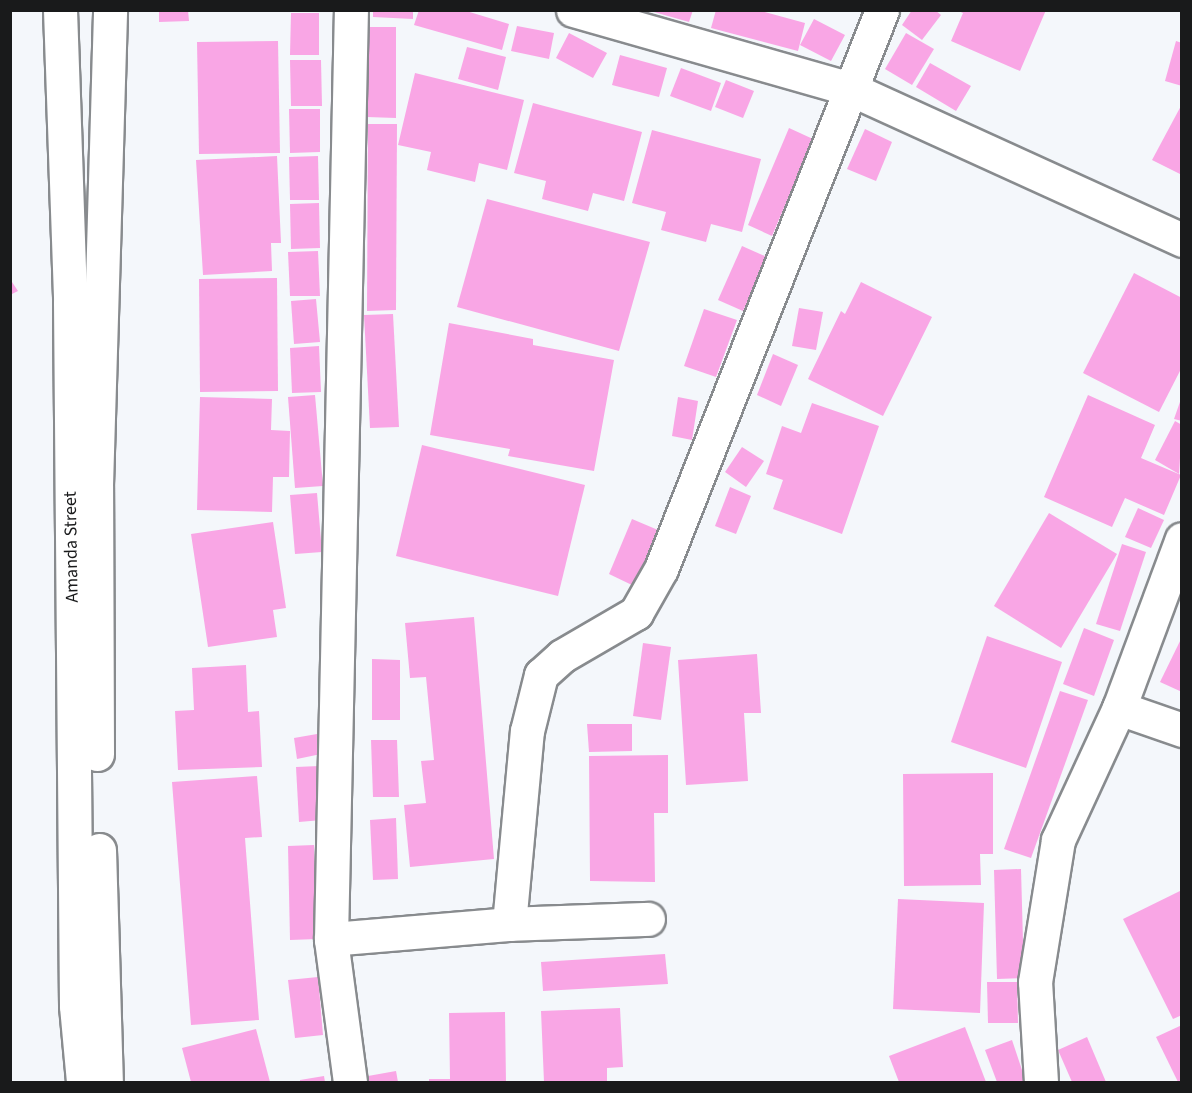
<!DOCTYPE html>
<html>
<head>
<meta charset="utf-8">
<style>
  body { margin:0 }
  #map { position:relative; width:1192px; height:1093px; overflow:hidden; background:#f4f7fb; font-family:"Source Sans 3",sans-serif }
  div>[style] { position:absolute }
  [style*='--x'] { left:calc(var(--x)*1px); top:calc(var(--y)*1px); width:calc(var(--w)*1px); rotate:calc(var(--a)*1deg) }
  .building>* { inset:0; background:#f9a6e5 }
  .roads { filter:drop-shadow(2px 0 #888b8e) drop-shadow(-2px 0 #888b8e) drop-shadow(0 2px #888b8e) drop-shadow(0 -2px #888b8e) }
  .street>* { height:33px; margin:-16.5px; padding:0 16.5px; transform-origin:16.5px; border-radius:16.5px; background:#fff }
  .secondary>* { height:33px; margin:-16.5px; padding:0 16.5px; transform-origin:16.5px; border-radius:16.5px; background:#fff }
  span { translate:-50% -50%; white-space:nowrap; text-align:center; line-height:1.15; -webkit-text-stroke:5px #fff; paint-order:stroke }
  .street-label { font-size:18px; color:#191a1b }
  .frame { position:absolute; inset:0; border:12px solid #191a1b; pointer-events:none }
</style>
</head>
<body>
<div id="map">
  <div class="building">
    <i style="clip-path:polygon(159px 10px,188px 10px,189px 21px,159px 22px)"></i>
    <i style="clip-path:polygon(373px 10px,413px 10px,413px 19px,373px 17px)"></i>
    <i style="clip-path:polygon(419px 10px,463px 10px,509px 24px,502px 50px,414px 25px)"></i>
    <i style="clip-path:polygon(647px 10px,693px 10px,689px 22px)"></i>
    <i style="clip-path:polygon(716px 10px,757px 10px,805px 23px,798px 51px,711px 28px)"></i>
    <i style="clip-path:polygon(912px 10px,935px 10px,941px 15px,922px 40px,902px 25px)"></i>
    <i style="clip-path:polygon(956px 10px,1046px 10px,1020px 71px,951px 41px,963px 13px)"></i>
    <i style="clip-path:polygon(291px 13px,319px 13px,319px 55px,290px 55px)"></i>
    <i style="clip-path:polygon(814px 19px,845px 35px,831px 61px,800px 45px)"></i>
    <i style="clip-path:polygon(517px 26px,554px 33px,549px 59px,511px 51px)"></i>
    <i style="clip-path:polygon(367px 27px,396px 27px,396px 118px,367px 117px)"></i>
    <i style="clip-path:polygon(569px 33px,607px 53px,593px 78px,556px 58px)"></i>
    <i style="clip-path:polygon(906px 33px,934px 49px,912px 85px,885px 69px)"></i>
    <i style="clip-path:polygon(278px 41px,280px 153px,199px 154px,197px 42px)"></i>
    <i style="clip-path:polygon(1176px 41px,1182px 43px,1182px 86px,1165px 81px)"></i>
    <i style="clip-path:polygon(467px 47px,506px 57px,498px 90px,458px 79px)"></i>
    <i style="clip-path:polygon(620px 55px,667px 68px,659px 97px,612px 85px)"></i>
    <i style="clip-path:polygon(290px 60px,321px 60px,322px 106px,291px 106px)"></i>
    <i style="clip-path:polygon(930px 63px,971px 86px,956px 111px,916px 87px)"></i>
    <i style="clip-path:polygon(681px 68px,721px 83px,711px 111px,670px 96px)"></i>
    <i style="clip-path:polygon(415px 73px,524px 100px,507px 170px,479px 163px,475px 182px,427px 170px,431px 152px,398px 145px)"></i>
    <i style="clip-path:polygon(726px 80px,754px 91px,743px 118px,715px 107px)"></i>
    <i style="clip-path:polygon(533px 103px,642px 132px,624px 201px,593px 193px,588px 211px,542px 199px,546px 181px,514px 173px)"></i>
    <i style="clip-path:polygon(1182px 104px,1182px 175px,1152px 160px)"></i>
    <i style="clip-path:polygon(289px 109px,320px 109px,320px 152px,290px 153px)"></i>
    <i style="clip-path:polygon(368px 124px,397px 124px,396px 310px,367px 311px)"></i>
    <i style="clip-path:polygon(789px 128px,813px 139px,772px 236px,748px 225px)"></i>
    <i style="clip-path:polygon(865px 129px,892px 142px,876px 181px,847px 169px)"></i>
    <i style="clip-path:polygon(652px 130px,761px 159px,742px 232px,711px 224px,706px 242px,661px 230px,666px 212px,632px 203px)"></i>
    <i style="clip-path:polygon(277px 156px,281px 243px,271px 243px,272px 271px,203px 275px,196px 160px)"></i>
    <i style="clip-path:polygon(318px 156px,319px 200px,290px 200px,289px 157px)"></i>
    <i style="clip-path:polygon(487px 199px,650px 242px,619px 351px,457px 307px)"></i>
    <i style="clip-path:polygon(319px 203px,320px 248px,291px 249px,290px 204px)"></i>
    <i style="clip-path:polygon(742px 246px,767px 257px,743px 311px,718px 300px)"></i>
    <i style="clip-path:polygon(318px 251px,320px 296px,290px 296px,288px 252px)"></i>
    <i style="clip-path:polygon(1134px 273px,1182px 298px,1182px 367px,1159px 412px,1083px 373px)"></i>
    <i style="clip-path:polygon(277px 278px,278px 391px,200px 392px,199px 279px)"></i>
    <i style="clip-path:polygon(10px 279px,18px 291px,10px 295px)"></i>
    <i style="clip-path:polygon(861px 282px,932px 317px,883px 416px,808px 379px,841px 311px,845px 314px)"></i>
    <i style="clip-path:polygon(316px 299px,320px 342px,294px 344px,291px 301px)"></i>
    <i style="clip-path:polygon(799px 308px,823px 312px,816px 350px,792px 346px)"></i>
    <i style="clip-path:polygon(704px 309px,737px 320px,716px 377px,684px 366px)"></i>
    <i style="clip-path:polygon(393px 314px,399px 427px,370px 428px,364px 315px)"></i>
    <i style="clip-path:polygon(449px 323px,533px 339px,533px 345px,614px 360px,594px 471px,508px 456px,510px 449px,430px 435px)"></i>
    <i style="clip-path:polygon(319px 346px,321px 392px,292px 393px,290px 348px)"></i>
    <i style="clip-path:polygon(773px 354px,798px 365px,781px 406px,757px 395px)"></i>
    <i style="clip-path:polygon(315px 395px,323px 486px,295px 488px,288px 397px)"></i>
    <i style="clip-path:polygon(1088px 395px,1155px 425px,1141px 458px,1181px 475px,1164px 515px,1125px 498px,1112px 527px,1044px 497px)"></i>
    <i style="clip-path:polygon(200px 397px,272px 399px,271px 430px,290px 431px,289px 477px,273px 477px,272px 512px,197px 510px)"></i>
    <i style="clip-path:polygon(678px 397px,698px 401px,692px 440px,672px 436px)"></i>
    <i style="clip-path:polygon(1181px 399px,1182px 399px,1182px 421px,1174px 419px)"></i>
    <i style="clip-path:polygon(812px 403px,879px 426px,842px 534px,773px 509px,783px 480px,766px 474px,782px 426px,801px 433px)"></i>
    <i style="clip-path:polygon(1175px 421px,1182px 425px,1179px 474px,1155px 460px)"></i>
    <i style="clip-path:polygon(422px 445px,585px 485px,558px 596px,396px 556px)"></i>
    <i style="clip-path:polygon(742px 447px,764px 461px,746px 487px,725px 472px)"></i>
    <i style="clip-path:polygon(730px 487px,751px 496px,736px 534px,715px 526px)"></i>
    <i style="clip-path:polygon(317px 493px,322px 552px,295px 554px,290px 495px)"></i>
    <i style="clip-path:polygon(1138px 508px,1164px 520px,1151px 548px,1125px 537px)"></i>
    <i style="clip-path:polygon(1049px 513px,1117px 554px,1061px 648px,994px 606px)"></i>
    <i style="clip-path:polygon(632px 519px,658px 530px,634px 586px,609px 574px)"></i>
    <i style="clip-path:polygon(273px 522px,286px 608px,273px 610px,277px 637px,208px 647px,191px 534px)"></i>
    <i style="clip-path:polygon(1122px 544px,1146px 552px,1120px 631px,1096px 624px)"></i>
    <i style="clip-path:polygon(474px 617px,494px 859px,410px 867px,404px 805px,426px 803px,421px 761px,434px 760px,426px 677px,410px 678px,405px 623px)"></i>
    <i style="clip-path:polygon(1084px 628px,1114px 640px,1094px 696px,1063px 684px)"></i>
    <i style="clip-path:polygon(987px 636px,1062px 662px,1026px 768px,951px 742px)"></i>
    <i style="clip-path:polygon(1182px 637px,1182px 692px,1160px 682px)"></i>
    <i style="clip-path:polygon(643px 643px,671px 647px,661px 720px,633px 716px)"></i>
    <i style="clip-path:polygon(757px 654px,761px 713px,744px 713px,748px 781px,686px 785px,678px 660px)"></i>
    <i style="clip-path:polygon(372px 659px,400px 660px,400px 720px,372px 720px)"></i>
    <i style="clip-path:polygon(246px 665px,248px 712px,259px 711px,262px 767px,178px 770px,175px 711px,194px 710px,192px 668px)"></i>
    <i style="clip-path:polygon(1060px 691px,1088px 700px,1031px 858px,1004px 849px)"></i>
    <i style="clip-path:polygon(587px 724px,632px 724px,632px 751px,589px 752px)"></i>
    <i style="clip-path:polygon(317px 734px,321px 754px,297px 759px,294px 738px)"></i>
    <i style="clip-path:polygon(371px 740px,397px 740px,399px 797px,373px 797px)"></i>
    <i style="clip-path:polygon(668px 755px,668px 813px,654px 813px,655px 882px,590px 881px,589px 756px)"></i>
    <i style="clip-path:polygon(319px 766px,322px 820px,299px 822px,296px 767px)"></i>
    <i style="clip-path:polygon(993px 773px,993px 854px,980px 854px,981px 885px,904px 886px,903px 774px)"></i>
    <i style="clip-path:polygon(257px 776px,262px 837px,245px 838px,259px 1020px,191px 1025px,172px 782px)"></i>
    <i style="clip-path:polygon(396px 818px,398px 879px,373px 880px,370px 820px)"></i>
    <i style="clip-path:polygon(314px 845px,317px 939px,290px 940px,288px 846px)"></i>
    <i style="clip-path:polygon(1021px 869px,1024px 978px,997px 979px,994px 870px)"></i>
    <i style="clip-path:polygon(1182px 890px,1182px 1015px,1173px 1019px,1123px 919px)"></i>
    <i style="clip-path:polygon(898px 899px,984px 903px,980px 1013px,893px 1009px)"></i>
    <i style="clip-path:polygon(665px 954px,668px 984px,543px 991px,541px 962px)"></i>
    <i style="clip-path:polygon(318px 977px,323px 1035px,295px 1038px,288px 980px)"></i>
    <i style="clip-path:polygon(987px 982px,1017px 982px,1018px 1023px,988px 1023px)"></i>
    <i style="clip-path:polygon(620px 1008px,623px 1067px,607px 1068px,607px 1082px,544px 1082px,541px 1011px)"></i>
    <i style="clip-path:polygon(505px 1012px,506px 1082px,429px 1082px,429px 1079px,450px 1079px,449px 1013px)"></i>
    <i style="clip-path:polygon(1182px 1025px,1182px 1082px,1178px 1082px,1156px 1037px)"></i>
    <i style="clip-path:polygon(965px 1027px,986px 1082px,899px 1082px,889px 1056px)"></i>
    <i style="clip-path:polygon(256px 1029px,270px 1082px,191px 1082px,182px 1048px)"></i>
    <i style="clip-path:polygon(1087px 1037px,1106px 1082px,1072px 1082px,1058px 1050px)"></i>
    <i style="clip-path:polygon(1012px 1040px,1026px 1082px,997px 1082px,985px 1050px)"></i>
    <i style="clip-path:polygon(396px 1071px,398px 1082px,369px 1082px,368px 1076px)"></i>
    <i style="clip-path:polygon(324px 1076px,325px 1082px,300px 1082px,300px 1080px)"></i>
  </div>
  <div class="roads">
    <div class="street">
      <i style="--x:573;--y:10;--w:289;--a:15.9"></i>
      <i style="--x:851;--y:89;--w:364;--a:24.5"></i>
      <i style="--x:1119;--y:708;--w:67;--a:19.2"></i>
      <i style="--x:509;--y:924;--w:139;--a:-2.1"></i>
      <i style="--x:331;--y:939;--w:929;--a:-88.77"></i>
      <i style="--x:350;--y:1082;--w:144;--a:-97.6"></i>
      <i style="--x:331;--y:939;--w:179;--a:-4.8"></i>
      <i style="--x:509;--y:924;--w:194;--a:-84.7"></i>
      <i style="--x:527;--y:731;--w:58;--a:-76"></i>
      <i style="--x:541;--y:675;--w:28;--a:-42"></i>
      <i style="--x:562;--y:656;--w:86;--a:-30.2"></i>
      <i style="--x:636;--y:613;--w:51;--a:-60.4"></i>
      <i style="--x:661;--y:569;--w:601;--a:-68.43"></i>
      <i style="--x:1041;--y:1082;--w:100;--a:-93.4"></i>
      <i style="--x:1035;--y:982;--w:144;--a:-80.8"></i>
      <i style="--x:1058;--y:840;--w:145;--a:-65.2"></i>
      <i style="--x:1119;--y:708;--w:180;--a:-69.6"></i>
    </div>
    <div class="secondary">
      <i style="--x:60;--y:10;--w:292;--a:88"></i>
      <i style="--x:70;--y:302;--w:704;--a:89.51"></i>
      <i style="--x:76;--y:1006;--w:76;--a:84.7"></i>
      <i style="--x:97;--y:754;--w:269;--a:-90.2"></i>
      <i style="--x:96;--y:485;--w:475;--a:-88.3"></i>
      <i style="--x:99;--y:850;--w:232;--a:88.3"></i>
    </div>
  </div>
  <div class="street-label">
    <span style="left:72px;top:547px;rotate:-91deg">Amanda Street</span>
  </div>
  <div class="frame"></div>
</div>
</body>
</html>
